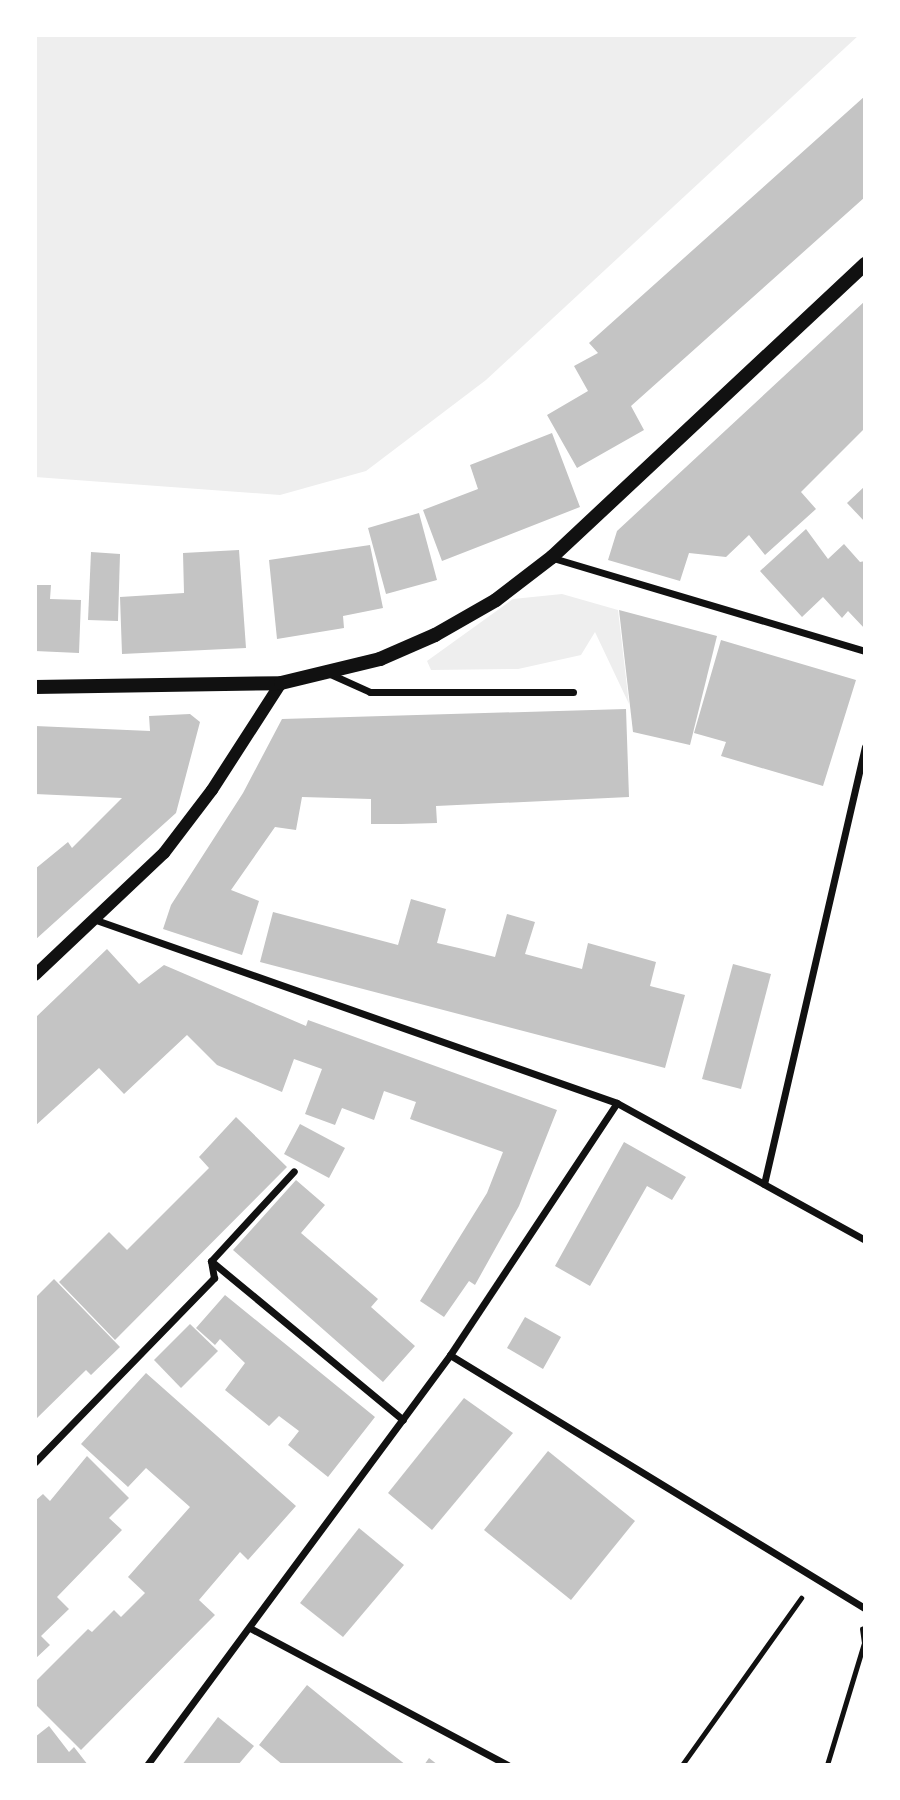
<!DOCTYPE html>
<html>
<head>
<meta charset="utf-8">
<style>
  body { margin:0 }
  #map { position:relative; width:900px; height:1800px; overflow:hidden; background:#fff; font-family:Cabin,sans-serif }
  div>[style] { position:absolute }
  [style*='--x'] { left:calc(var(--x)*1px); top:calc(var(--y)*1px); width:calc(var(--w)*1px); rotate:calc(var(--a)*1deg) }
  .green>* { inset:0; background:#eee }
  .building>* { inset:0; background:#c4c4c4 }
  .path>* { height:4.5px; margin:-2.25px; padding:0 2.25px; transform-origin:2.25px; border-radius:2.25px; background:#111 }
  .minor>* { height:7px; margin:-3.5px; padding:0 3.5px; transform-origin:3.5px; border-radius:3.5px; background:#111 }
  .tertiary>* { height:12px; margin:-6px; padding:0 6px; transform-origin:6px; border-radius:6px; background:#111 }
  .secondary>* { height:14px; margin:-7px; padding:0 7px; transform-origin:7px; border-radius:7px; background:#111 }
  span { translate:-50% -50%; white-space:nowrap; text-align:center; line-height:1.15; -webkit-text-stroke:5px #fff; paint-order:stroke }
  .frame { position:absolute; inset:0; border:37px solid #fff; pointer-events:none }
</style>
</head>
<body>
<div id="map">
  <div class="green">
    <i style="clip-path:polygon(35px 35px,859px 35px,486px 380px,366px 471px,280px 495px,35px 477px)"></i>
    <i style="clip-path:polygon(562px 594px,618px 610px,629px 704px,595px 632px,581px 655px,518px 669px,431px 670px,427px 661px,513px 599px)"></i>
  </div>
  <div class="building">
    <i style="clip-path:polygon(865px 96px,865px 197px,631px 406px,644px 430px,577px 468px,547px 415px,588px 391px,574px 366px,598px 353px,589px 343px)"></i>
    <i style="clip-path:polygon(865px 301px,865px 428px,801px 492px,816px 509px,765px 555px,749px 535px,726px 557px,689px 553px,680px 581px,608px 560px,617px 531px)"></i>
    <i style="clip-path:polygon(552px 433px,580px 507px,442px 561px,423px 510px,478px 489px,470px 465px)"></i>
    <i style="clip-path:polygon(865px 486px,865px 522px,847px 503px)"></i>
    <i style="clip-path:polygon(419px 513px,437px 580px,386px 594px,368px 528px)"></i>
    <i style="clip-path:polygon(806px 529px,828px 559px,844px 544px,860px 562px,865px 561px,865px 629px,848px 611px,842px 618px,823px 597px,802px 617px,760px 571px)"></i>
    <i style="clip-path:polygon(370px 545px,383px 608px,343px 616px,344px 628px,277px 639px,269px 560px)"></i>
    <i style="clip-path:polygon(239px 550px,246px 648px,122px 654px,120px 597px,184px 593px,183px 553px)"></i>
    <i style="clip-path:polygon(91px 552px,120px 554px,118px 621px,88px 620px)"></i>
    <i style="clip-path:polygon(35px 585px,51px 585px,50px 599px,81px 600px,79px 653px,35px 651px)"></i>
    <i style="clip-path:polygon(619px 610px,717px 636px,690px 745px,633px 732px)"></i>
    <i style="clip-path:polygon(721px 640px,856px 680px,823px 786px,721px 756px,726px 742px,694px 733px)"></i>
    <i style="clip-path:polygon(626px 709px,629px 797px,436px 806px,437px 823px,401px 824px,371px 824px,371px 799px,302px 797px,296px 830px,275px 827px,231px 890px,259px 901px,242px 955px,163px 929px,171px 905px,243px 793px,282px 719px)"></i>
    <i style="clip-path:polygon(190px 714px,200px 722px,176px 813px,35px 940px,35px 869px,68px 842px,72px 848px,122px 798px,35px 794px,35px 726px,150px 731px,149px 716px)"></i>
    <i style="clip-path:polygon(411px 899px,446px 909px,437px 943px,463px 949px,495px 957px,507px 914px,535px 922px,525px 954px,582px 969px,588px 943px,656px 962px,650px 986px,685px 995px,665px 1068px,260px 962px,273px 912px,398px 945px)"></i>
    <i style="clip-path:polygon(107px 949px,139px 984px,164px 965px,306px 1026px,308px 1020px,557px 1110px,519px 1206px,475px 1285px,469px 1281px,444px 1317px,420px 1301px,487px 1193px,503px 1152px,410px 1119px,416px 1102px,384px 1091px,374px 1120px,342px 1108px,335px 1125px,305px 1114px,322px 1069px,294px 1059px,282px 1092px,217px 1065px,187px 1035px,124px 1094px,99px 1068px,35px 1126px,35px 1018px)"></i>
    <i style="clip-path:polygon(733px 964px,771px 974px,741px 1089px,702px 1079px)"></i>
    <i style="clip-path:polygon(236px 1117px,287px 1167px,115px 1340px,59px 1282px,109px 1232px,127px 1250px,209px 1168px,199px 1157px)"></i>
    <i style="clip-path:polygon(300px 1124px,345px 1148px,329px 1178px,284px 1154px)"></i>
    <i style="clip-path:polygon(624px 1142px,686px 1177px,672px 1200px,647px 1186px,590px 1286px,555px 1266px)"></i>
    <i style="clip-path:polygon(296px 1180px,325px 1205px,301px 1233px,378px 1299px,371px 1307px,415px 1346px,383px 1382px,233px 1250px)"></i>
    <i style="clip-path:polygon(54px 1279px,120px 1347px,91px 1375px,86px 1370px,35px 1420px,35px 1298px)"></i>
    <i style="clip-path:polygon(225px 1295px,375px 1417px,328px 1477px,288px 1445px,299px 1431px,279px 1416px,269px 1426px,225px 1390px,245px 1363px,220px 1339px,215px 1345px,196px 1328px)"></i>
    <i style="clip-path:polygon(525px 1317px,561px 1337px,543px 1369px,507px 1348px)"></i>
    <i style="clip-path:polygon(190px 1324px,218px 1351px,181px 1388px,154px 1360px)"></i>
    <i style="clip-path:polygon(146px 1373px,296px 1506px,248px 1560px,240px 1552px,199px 1600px,215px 1615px,81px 1750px,35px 1704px,35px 1682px,88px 1629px,92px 1632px,114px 1610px,121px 1617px,145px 1593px,128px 1577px,190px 1507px,146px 1468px,128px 1487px,81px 1444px)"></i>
    <i style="clip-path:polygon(464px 1398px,513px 1433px,432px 1530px,388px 1493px)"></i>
    <i style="clip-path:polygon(548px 1451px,635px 1521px,571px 1600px,484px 1530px)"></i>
    <i style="clip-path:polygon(87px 1456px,129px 1498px,109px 1518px,122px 1530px,57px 1597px,69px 1609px,41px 1636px,50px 1645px,35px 1659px,35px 1501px,43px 1494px,50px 1501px)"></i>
    <i style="clip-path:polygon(359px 1528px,404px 1565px,343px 1637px,300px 1603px)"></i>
    <i style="clip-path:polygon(307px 1685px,388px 1751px,406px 1765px,283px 1765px,259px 1745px)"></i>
    <i style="clip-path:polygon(218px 1717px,254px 1746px,238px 1765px,182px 1765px)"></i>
    <i style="clip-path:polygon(49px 1726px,69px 1752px,74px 1747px,88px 1765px,35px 1765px,35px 1737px)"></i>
    <i style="clip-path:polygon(429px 1758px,438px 1765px,424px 1765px)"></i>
  </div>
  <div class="path">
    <i style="--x:682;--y:1765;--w:205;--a:-54.5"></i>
    <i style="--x:827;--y:1765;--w:127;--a:-73.1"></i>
    <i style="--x:864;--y:1643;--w:14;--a:-98"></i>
  </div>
  <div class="minor">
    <i style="--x:553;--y:558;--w:326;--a:16.6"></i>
    <i style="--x:328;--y:673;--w:46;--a:24.3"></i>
    <i style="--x:370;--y:692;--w:203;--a:0"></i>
    <i style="--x:96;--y:920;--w:552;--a:19.35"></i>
    <i style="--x:617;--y:1103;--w:283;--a:28.9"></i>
    <i style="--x:764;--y:1184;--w:449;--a:-77"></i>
    <i style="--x:211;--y:1261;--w:249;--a:39.6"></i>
    <i style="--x:211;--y:1261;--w:122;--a:-47.3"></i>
    <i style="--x:450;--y:1355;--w:486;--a:31.4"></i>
    <i style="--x:35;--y:1462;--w:257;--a:-45.8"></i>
    <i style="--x:214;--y:1278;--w:17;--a:-100"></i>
    <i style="--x:250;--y:1628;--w:292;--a:28"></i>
    <i style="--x:147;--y:1765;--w:510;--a:-53.53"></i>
    <i style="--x:450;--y:1355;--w:302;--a:-56.5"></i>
  </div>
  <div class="tertiary">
    <i style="--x:35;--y:975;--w:178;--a:-43.4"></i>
    <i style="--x:164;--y:853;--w:79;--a:-52.7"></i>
    <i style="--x:212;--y:790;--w:127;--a:-57.2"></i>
  </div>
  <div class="secondary">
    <i style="--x:35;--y:687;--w:246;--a:-0.9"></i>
    <i style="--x:281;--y:683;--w:102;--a:-13.6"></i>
    <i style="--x:380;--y:659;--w:60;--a:-23.6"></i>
    <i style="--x:435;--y:635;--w:70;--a:-29.8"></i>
    <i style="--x:496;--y:600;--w:71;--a:-37.5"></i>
    <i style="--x:552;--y:557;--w:429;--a:-43.1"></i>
  </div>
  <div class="frame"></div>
</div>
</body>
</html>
